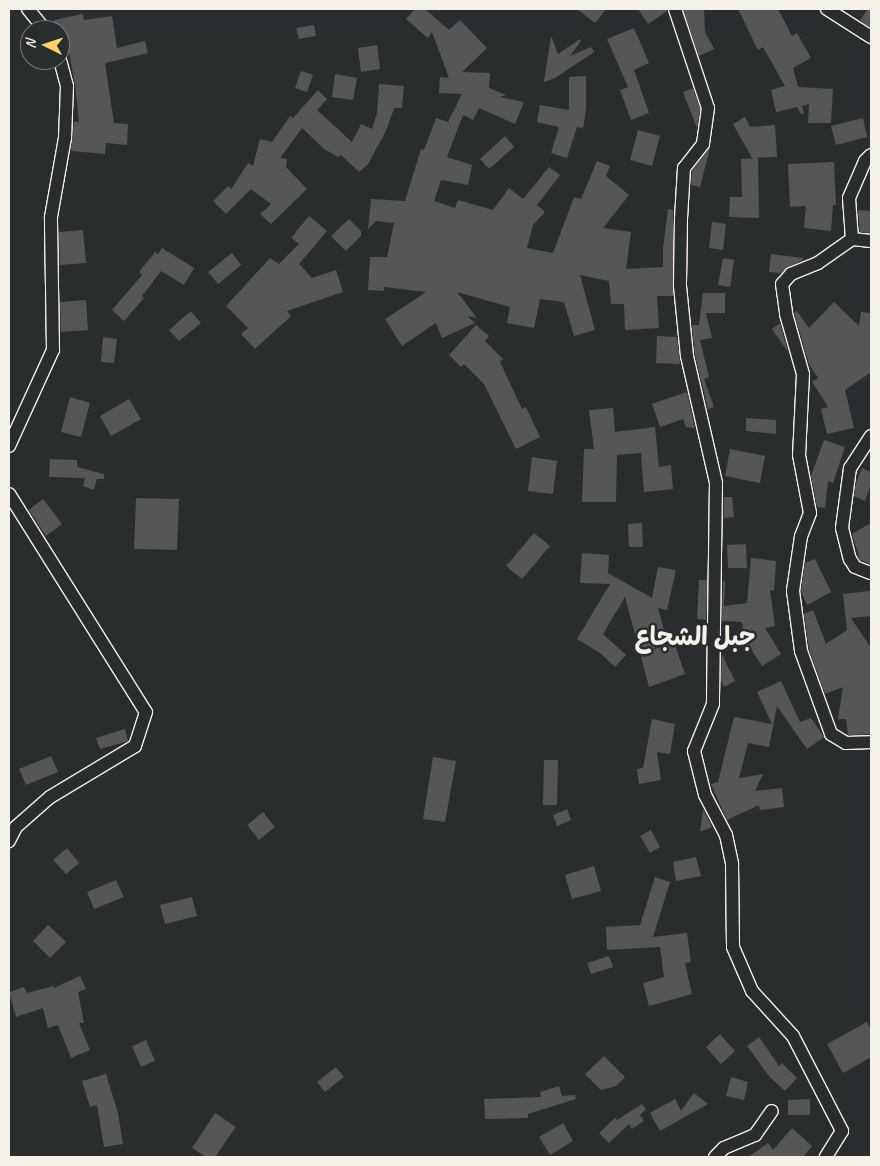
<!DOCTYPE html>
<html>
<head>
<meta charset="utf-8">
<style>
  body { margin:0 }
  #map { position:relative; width:880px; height:1166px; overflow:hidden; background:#2a2d2e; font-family:Caveat,"Playpen Sans Arabic",sans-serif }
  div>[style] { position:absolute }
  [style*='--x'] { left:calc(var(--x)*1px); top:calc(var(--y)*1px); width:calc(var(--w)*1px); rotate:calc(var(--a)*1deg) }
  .building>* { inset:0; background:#555756 }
  .roads { filter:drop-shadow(1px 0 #f4f1e8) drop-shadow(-1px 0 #f4f1e8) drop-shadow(0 1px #f4f1e8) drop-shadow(0 -1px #f4f1e8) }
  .minor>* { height:12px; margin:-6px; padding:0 6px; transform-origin:6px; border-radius:6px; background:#2a2d2e }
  span { translate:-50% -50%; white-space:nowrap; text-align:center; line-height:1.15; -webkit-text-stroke:5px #2a2d2e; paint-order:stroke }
  .district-label { font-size:25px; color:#f4f1e8; font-weight:700 }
  .frame { position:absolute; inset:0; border:10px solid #f4f1e8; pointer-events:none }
  .north { position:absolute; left:20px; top:20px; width:50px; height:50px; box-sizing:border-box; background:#2a2d2e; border:1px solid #7b7b78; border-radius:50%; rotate:274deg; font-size:14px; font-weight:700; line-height:20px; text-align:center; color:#f4f1e8 }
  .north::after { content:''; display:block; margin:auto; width:18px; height:22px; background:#ffd166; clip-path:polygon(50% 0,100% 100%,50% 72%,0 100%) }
</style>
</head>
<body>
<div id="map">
  <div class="building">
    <i style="clip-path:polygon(415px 9px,425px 9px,449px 30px,460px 20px,487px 48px,462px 72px,490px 73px,489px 88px,506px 95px,500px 97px,524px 102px,515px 124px,479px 108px,473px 120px,463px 115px,447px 157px,472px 165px,468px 185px,441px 180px,434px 201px,455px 208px,458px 200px,493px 210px,509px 188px,523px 199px,549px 167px,560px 175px,537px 205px,545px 212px,533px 225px,527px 248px,553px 253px,574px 197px,581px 199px,597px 161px,610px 166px,606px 176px,629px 195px,603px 228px,631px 232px,626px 269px,663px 267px,663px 248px,668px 209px,673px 210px,673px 296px,657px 296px,659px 328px,625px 330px,624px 304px,611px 304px,609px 281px,580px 275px,595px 330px,574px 336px,564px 302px,540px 299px,534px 328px,507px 323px,510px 307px,457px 292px,477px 318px,467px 316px,475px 323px,442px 338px,436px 323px,402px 346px,385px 319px,426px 292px,384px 287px,384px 291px,368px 290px,370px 257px,387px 257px,394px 223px,376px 221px,368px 229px,371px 199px,405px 201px,421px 149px,424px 150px,436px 118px,448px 122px,462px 94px,439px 93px,440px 77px,449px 78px,432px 32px,428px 38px,406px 19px)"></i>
    <i style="clip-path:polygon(577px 9px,606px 9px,595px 23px)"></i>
    <i style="clip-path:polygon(638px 9px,667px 9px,667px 11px,648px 24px)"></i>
    <i style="clip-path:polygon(683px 9px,704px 9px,705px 32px,714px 49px,699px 56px)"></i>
    <i style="clip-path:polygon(738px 9px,778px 9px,792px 36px,797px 33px,811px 58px,793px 68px,798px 87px,833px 89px,831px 123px,808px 123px,809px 104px,802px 106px,804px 113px,801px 114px,797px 107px,776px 112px,771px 90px,785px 86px,763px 47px,758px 50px)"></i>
    <i style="clip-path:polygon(868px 9px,871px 9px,871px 28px,860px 20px)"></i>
    <i style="clip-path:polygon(83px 14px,84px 20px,112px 16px,117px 48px,145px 41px,148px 53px,105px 63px,114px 123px,128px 124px,127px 145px,106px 143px,105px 154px,71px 151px,74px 122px,79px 122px,75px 84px,67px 42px,60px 43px,60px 30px,56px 30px,54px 20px)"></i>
    <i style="clip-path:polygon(314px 25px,316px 36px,299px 39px,296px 28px)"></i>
    <i style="clip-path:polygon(634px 28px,649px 63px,634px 70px,649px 113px,631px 120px,620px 90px,628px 87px,607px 39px)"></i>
    <i style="clip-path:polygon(551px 36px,558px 54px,580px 39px,581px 41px,570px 56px,591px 47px,594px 52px,555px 78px,544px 82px)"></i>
    <i style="clip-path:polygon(377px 45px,380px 69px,361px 72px,358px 48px)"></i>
    <i style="clip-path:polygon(301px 71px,313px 75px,307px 92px,295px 88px)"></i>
    <i style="clip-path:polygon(335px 74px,357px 78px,353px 100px,332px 97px)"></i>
    <i style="clip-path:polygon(586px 76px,586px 110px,583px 128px,577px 127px,567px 158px,551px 153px,559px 127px,537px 122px,540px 105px,569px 110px,569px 77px)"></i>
    <i style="clip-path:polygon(379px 84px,404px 86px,402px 108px,394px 108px,386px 131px,368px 164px,359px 172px,341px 155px,338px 157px,324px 149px,302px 128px,280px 158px,287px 159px,286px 167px,307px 189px,271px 224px,260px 214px,271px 204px,251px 189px,226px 214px,213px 201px,228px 186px,231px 189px,248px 163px,253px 166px,260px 139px,272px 142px,290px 116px,293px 118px,318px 90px,327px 99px,317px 110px,352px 142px,361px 124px,372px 129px,377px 113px)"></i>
    <i style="clip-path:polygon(693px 88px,700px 109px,697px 128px,683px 92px)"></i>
    <i style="clip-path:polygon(745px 117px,750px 127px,775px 125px,777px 157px,752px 158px,733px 124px)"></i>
    <i style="clip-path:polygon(863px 118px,867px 137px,836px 145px,831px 126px)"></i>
    <i style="clip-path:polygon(638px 130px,660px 136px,652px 166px,630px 160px)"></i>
    <i style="clip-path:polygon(505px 136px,514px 147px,489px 169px,480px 159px)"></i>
    <i style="clip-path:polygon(710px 148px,700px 187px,691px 185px,692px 171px)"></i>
    <i style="clip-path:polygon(758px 158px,759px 218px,729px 217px,730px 197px,742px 197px,741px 159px)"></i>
    <i style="clip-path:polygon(834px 162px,836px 205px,833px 205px,831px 231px,804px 228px,806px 206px,790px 207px,788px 164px)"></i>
    <i style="clip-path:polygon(858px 210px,871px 211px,871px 233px,860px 232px)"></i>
    <i style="clip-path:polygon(309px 216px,327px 231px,299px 264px,312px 278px,336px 270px,343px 292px,287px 311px,291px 316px,255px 349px,241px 334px,248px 328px,226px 306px,270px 258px,279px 264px,299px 244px,291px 238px)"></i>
    <i style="clip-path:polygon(349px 219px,361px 231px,361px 236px,346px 251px,331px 236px)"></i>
    <i style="clip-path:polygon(712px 222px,726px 224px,723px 250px,709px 248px)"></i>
    <i style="clip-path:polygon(83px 230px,86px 263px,60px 265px,59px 232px)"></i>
    <i style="clip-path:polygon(162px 248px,194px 268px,184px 285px,161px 271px,142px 296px,144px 298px,124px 321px,112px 310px,142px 275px,139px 272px,155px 252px,158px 254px)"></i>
    <i style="clip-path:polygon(232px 253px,241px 265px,218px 284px,208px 272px)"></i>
    <i style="clip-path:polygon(771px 254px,803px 258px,803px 260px,788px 267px,781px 273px,769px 272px)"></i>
    <i style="clip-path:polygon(723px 258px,734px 260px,730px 287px,718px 285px)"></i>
    <i style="clip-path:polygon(703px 293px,725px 293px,725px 313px,706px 313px,712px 338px,700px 340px,709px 377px,704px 379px,714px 407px,708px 409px,695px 355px,692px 325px,699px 325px)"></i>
    <i style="clip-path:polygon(86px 300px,88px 330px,61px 332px,60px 302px)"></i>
    <i style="clip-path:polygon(834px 302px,859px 326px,861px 312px,871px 313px,871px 372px,845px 390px,854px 428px,827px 434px,821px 409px,828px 407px,812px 382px,818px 378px,809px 364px,794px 313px,797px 311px,809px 328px)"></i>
    <i style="clip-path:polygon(191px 311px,201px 323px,179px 341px,169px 330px)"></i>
    <i style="clip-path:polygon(780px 323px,788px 352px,772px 329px)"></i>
    <i style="clip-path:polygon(476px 325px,489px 336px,485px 341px,503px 359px,500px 362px,522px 409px,526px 407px,540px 437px,516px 449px,484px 384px,464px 364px,461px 367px,449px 355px)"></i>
    <i style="clip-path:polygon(657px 336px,677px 337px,680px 364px,656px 363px)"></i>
    <i style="clip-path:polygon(103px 337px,117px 339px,114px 363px,101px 362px)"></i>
    <i style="clip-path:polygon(687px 392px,695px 428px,686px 427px,683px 419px,660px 427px,652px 404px)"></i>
    <i style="clip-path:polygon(70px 397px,90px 403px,81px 437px,61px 432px)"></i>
    <i style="clip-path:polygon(129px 399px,141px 419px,111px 436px,100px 416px)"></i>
    <i style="clip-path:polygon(613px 408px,615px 432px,655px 427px,659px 467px,671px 465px,673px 489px,644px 492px,641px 453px,617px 455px,616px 502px,582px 502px,584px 449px,594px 449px,589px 410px)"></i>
    <i style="clip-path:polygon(746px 418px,776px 420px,776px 434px,746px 431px)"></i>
    <i style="clip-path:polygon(824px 440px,845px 447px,833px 483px,828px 481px,825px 508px,817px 507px,811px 476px)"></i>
    <i style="clip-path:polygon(730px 449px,765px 456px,760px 483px,725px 476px)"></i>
    <i style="clip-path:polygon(532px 457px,557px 461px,553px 494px,528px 491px)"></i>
    <i style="clip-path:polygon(50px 459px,77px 460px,77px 467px,104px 474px,104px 479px,97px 479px,94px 490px,83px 486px,85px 478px,49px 477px)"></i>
    <i style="clip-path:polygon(862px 468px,871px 472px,871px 484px,865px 501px,854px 496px,856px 483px)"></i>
    <i style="clip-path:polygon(724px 497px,732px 497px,734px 517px,724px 518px)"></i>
    <i style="clip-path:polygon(136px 498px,179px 499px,177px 550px,134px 549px)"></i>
    <i style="clip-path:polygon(43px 499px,62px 524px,46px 536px,29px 510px)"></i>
    <i style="clip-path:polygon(642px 523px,643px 547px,629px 547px,628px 524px)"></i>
    <i style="clip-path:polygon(871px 523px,871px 564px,860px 560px,852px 534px)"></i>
    <i style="clip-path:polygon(534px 533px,550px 546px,522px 579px,506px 566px)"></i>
    <i style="clip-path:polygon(746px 544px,747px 568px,728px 568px,727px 545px)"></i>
    <i style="clip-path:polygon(582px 553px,609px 555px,608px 573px,652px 598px,658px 567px,676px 570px,667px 610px,658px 608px,668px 645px,674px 642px,685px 674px,649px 687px,625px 597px,603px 634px,626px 655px,615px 667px,600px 653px,577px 639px,610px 584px,580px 583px)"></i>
    <i style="clip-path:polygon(751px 558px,776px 561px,774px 591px,770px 590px,775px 626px,765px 628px,781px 654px,762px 666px,748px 644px,745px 645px,742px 622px,722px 621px,723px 581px,725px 582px,724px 606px,747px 603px)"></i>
    <i style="clip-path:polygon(815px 559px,831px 592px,807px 605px,801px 591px,805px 563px)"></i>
    <i style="clip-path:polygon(699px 580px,707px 580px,706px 620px,697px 619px)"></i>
    <i style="clip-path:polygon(870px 591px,871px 616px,851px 618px,871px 648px,871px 734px,848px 735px,846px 719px,838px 719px,843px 687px,825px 694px,809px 649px,804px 614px,813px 610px,826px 644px,847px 630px,843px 594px)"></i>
    <i style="clip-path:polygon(722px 655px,735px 681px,724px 687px,721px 680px)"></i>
    <i style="clip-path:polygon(781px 681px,800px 722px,811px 718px,824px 737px,807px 749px,777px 706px,769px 747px,748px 743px,739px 778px,763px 774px,755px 791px,782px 788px,784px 807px,760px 810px,759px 805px,727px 820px,711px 784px,718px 782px,734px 717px,772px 724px,757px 692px)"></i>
    <i style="clip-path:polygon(652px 719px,675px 724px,670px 754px,657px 752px,661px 780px,639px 784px,637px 769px,643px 768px)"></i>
    <i style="clip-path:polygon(125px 729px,128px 741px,100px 749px,96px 738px)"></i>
    <i style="clip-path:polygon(51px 756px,58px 772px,26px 785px,19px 769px)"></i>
    <i style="clip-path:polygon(433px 757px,456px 761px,445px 822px,423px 819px)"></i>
    <i style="clip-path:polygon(544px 760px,558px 760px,557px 805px,543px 805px)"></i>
    <i style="clip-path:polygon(567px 809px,571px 820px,557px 826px,553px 815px)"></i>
    <i style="clip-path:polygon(703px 809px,712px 827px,700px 832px)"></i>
    <i style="clip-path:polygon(263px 812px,275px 827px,259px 840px,247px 825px)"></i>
    <i style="clip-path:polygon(651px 830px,660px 847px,650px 853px,640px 836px)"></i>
    <i style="clip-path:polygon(67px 848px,79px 863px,66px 874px,53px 860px)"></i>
    <i style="clip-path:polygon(696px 857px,701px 876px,676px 881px,673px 862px)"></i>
    <i style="clip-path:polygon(594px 866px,601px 891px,572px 899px,565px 875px)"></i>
    <i style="clip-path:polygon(655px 877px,670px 882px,653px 937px,687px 933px,691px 962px,685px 963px,692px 994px,649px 1006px,643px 983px,664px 977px,660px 947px,607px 950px,606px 927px,640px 925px)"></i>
    <i style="clip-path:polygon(116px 880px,124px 897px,94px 909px,87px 892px)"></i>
    <i style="clip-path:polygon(192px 897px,197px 916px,165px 924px,160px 905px)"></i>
    <i style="clip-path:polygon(48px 925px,66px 942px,50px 958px,33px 941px)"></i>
    <i style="clip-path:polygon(609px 956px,613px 967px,591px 974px,587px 963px)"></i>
    <i style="clip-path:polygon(80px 976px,86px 989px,78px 992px,84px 1023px,79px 1023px,90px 1050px,71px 1058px,58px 1025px,48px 1028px,43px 1008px,16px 1017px,9px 992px,24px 987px,27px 993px,53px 986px,54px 988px)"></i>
    <i style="clip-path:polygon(867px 1022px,871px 1030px,871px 1057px,843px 1073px,827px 1044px)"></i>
    <i style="clip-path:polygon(720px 1034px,735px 1051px,721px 1064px,706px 1047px)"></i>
    <i style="clip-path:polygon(759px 1037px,779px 1066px,782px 1063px,797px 1078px,785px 1091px,769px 1076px,747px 1046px)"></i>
    <i style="clip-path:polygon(146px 1040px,155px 1061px,141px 1067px,132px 1046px)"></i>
    <i style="clip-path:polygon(604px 1056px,625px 1077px,616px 1086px,601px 1090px,585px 1074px)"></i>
    <i style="clip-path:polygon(336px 1067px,344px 1077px,325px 1092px,317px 1082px)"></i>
    <i style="clip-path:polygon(106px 1074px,118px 1113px,123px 1144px,104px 1147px,97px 1105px,90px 1107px,82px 1081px)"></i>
    <i style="clip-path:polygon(731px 1077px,748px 1082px,744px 1100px,726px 1096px)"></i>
    <i style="clip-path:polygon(559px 1086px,562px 1096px,575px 1095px,576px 1099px,528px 1114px,528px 1118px,485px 1119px,484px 1099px,541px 1097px,540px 1092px)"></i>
    <i style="clip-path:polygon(694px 1093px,708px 1104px,660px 1131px,650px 1113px,675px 1099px,681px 1111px)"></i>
    <i style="clip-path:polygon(810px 1099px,810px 1115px,788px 1115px,788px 1100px)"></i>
    <i style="clip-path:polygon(642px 1104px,646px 1109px,640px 1115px,644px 1121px,632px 1129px,629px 1124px,609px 1143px,599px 1133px,615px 1118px,617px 1120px)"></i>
    <i style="clip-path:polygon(215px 1113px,236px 1127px,215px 1157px,206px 1157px,192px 1148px)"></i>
    <i style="clip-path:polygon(563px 1123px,573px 1141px,550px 1155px,539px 1137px)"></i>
    <i style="clip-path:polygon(792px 1128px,812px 1146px,803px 1157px,748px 1157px,768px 1143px,773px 1150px)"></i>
  </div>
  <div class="roads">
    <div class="minor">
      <i style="--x:28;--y:9;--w:27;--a:51"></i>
      <i style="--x:675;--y:9;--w:104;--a:71.6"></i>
      <i style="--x:708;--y:108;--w:36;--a:98"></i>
      <i style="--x:703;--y:144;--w:31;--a:128"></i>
      <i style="--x:684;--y:168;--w:51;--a:93.4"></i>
      <i style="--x:681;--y:219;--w:67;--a:90.9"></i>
      <i style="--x:680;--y:286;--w:70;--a:84.3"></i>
      <i style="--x:687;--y:356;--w:130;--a:77.1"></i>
      <i style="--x:716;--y:483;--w:221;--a:90.8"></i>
      <i style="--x:713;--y:704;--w:51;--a:112"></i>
      <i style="--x:694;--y:751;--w:45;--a:76"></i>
      <i style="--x:705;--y:795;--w:45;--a:62.3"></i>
      <i style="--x:726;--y:835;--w:30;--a:78"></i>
      <i style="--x:732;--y:864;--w:83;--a:89.3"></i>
      <i style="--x:733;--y:947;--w:48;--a:66.6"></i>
      <i style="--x:752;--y:991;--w:61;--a:47.7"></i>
      <i style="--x:793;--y:1036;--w:107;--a:62.7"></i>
      <i style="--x:842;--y:1131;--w:31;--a:122"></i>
      <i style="--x:827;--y:9;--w:52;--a:32.5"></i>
      <i style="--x:852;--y:239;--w:41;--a:-94.2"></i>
      <i style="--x:849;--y:198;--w:40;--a:-66.6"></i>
      <i style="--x:865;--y:161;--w:8;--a:-45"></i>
      <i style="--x:871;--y:241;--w:19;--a:-174"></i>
      <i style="--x:852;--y:239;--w:42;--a:144.8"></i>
      <i style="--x:818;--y:263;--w:29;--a:158"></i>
      <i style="--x:791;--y:274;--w:13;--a:132"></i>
      <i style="--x:782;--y:284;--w:30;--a:82"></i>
      <i style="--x:786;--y:314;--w:62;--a:74.2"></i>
      <i style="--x:803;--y:374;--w:81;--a:92.8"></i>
      <i style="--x:799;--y:455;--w:59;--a:79.3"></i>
      <i style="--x:810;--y:513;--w:25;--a:111"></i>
      <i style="--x:801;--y:536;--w:56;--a:98.3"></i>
      <i style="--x:793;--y:591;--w:61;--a:82.4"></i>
      <i style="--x:801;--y:651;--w:88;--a:70.1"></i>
      <i style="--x:831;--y:734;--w:17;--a:31"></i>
      <i style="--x:846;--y:743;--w:25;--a:-2"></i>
      <i style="--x:871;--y:436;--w:38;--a:123"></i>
      <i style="--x:850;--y:468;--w:61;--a:97.6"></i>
      <i style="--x:842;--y:528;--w:32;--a:76"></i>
      <i style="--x:850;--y:559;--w:9;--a:58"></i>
      <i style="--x:855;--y:567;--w:17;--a:21"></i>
      <i style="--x:9;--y:446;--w:106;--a:-65.4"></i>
      <i style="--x:53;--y:350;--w:133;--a:-90.9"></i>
      <i style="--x:51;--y:217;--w:80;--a:-80"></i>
      <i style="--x:65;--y:138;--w:52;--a:-87.8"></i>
      <i style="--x:67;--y:86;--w:28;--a:-105"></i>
      <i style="--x:9;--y:494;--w:257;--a:57.9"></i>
      <i style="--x:146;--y:712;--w:36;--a:108"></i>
      <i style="--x:135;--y:746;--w:99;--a:149"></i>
      <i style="--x:50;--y:797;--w:45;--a:138.6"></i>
      <i style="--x:16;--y:827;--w:16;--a:117"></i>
      <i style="--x:715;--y:1157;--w:13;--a:-45"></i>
      <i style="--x:724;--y:1148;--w:34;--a:-23"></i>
      <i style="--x:755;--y:1135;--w:29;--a:-55"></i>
    </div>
  </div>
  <div class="district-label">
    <span style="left:695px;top:637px">جبل الشجاع</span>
  </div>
  <div class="frame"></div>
  <div class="north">N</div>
</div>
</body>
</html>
